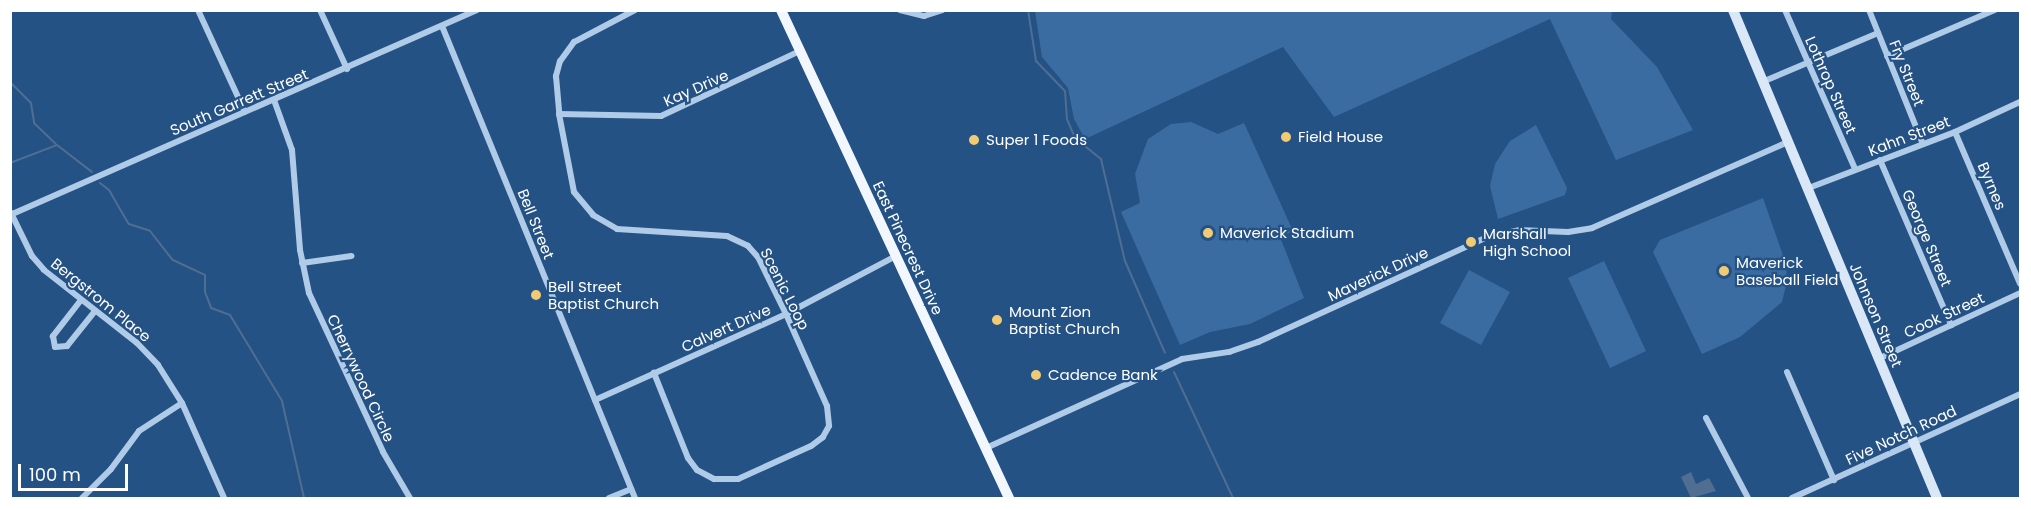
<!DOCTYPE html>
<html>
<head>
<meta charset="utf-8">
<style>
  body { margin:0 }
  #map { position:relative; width:2031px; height:509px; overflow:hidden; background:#255285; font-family:Poppins,sans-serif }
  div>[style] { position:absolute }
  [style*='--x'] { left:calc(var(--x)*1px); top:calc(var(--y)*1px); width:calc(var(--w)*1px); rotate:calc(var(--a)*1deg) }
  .green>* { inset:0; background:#3a6ca2 }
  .water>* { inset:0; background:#4f6e92 }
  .stream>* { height:2px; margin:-1px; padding:0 1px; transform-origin:1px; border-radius:1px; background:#4f6e92 }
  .street>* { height:6px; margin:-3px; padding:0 3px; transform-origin:3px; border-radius:3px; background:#afcbe8 }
  .secondary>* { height:10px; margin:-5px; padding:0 5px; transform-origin:5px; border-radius:5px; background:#dae7f7 }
  .primary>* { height:10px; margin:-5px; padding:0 5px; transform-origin:5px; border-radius:5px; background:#f2f7fe }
  .dots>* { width:16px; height:16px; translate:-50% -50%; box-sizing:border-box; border:3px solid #255285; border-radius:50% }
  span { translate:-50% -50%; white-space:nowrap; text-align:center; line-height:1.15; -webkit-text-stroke:4.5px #255285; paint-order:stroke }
  .street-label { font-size:15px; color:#fff }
  .poi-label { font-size:15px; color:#fff }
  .left { translate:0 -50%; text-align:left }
  .frame { position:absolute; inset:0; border:12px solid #fff; pointer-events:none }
  .scale { position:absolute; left:18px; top:464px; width:110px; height:27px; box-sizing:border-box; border:3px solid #fff; border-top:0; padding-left:8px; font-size:18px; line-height:21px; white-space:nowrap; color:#fff; -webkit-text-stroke:4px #255285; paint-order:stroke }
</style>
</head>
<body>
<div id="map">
  <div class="green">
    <i style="clip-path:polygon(1035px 11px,1612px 11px,1611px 19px,1657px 67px,1693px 130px,1616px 160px,1550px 19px,1334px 117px,1283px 47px,1085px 139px,1074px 119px,1068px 88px,1042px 57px)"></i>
    <i style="clip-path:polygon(1191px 122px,1218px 134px,1244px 123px,1293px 231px,1280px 237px,1304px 298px,1250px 324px,1210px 332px,1180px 345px,1121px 212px,1140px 203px,1135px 174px,1148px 139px,1171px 124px)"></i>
    <i style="clip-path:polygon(1536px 125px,1567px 188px,1565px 195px,1498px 219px,1490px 186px,1495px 164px,1510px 141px)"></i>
    <i style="clip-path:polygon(1763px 198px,1786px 264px,1787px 281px,1782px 302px,1740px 337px,1702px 354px,1653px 252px,1660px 240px)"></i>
    <i style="clip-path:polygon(1604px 261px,1646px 351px,1610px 368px,1568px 278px)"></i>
    <i style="clip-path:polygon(1469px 270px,1510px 292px,1481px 345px,1440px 323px)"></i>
  </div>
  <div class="water">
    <i style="clip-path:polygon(1691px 472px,1696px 484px,1709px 478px,1716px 491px,1691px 498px,1681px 477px)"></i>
  </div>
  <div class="stream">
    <i style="--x:1028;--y:10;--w:52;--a:81.1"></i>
    <i style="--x:1036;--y:61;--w:42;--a:46"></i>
    <i style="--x:1065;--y:91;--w:28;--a:86"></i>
    <i style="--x:1067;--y:119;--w:21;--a:67"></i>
    <i style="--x:1075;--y:138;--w:33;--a:39"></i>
    <i style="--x:1101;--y:159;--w:105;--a:76.8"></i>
    <i style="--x:1125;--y:261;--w:100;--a:66.5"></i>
    <i style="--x:10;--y:82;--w:30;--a:45"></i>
    <i style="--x:31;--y:103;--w:20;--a:81"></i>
    <i style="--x:34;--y:123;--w:30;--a:44"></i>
    <i style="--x:10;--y:163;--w:50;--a:-21"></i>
    <i style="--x:57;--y:145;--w:44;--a:37.6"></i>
    <i style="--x:100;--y:183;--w:11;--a:38"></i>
    <i style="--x:109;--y:190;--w:39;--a:60"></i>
    <i style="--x:129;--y:224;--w:22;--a:18"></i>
    <i style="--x:150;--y:231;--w:37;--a:52"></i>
    <i style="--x:173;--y:260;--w:35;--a:25"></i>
    <i style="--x:205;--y:275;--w:17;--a:90"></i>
    <i style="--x:205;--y:292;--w:17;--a:69"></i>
    <i style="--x:211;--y:308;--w:20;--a:20"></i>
    <i style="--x:230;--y:315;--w:100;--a:58.8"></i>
    <i style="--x:282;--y:401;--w:99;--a:77.2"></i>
    <i style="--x:1174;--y:372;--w:139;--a:64.9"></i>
  </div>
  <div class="street">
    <i style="--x:198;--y:10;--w:112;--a:65.3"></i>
    <i style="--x:320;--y:10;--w:65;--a:65.4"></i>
    <i style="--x:635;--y:10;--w:69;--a:152.3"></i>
    <i style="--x:574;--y:42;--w:24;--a:126"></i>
    <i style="--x:560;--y:61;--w:16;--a:105"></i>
    <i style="--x:556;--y:76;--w:38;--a:85"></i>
    <i style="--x:559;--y:114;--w:79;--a:79.1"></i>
    <i style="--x:574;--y:192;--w:30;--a:50"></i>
    <i style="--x:593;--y:215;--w:28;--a:30"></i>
    <i style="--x:617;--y:229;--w:110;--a:3.6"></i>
    <i style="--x:727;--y:236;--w:23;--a:25"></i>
    <i style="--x:748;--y:246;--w:15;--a:48"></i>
    <i style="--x:758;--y:257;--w:64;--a:63.8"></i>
    <i style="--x:786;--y:314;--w:101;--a:66"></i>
    <i style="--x:827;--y:406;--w:20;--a:84"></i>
    <i style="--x:829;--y:426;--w:13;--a:119"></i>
    <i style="--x:823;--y:437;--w:15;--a:143"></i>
    <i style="--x:811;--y:446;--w:80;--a:155.7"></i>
    <i style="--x:738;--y:479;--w:24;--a:180"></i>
    <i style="--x:714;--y:479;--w:19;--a:-152"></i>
    <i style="--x:697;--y:470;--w:15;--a:-127"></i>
    <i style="--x:688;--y:458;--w:92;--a:-111.8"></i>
    <i style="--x:900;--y:10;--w:25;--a:14"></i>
    <i style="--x:924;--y:16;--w:19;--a:-18"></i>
    <i style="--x:1785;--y:10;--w:174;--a:66.2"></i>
    <i style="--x:1869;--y:10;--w:144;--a:68.1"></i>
    <i style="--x:442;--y:26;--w:510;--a:67.76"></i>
    <i style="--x:1887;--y:56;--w:117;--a:-23.1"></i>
    <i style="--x:1762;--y:82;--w:126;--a:-22.9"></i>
    <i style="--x:274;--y:100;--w:53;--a:70.2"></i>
    <i style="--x:292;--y:150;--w:100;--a:85.4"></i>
    <i style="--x:300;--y:250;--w:44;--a:78.2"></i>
    <i style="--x:309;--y:293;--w:175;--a:65"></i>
    <i style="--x:383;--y:452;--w:53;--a:59.6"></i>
    <i style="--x:559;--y:114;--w:102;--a:1.1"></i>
    <i style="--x:661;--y:116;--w:153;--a:-25.1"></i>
    <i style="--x:1955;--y:132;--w:165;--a:66.8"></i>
    <i style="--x:1880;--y:160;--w:180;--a:66.7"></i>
    <i style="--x:1806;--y:189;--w:160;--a:-20.9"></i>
    <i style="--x:1955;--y:132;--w:72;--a:-24.8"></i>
    <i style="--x:11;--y:213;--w:48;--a:64"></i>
    <i style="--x:32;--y:256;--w:18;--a:49"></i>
    <i style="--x:44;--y:270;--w:118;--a:38.1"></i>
    <i style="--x:137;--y:343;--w:30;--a:46"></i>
    <i style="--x:158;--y:365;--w:45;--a:57.7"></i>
    <i style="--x:182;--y:403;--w:104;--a:66.1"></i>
    <i style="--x:10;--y:215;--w:510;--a:-23.7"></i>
    <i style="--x:302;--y:263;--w:50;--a:-8"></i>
    <i style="--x:81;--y:300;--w:46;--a:127.9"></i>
    <i style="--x:53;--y:336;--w:11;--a:80"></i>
    <i style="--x:55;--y:347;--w:12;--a:-5"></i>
    <i style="--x:67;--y:346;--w:45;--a:-51.3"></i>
    <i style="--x:1878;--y:359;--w:157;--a:-24.9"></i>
    <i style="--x:1787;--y:372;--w:118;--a:66.5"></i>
    <i style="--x:595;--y:400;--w:209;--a:-24.2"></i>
    <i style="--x:786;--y:314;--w:124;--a:-27.8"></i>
    <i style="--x:1706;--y:418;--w:90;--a:62.3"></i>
    <i style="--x:986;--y:448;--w:215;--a:-24.4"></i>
    <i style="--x:1182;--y:359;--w:48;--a:-8.5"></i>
    <i style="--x:1229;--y:352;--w:31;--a:-19"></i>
    <i style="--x:1258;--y:342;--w:254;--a:-24.6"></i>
    <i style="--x:1489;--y:236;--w:31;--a:-11"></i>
    <i style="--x:1519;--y:230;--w:49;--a:2.3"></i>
    <i style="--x:1568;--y:232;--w:24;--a:-9"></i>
    <i style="--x:1592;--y:228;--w:212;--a:-23.7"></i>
    <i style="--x:82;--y:498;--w:41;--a:-45"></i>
    <i style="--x:111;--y:469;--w:47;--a:-53.6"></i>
    <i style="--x:139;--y:431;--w:51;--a:-33.1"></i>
    <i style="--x:609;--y:498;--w:24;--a:-22"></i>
    <i style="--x:1792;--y:498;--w:251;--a:-24.5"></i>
  </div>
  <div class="secondary">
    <i style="--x:1733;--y:10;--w:529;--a:67.31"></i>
  </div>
  <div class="primary">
    <i style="--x:781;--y:10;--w:539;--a:64.96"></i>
  </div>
  <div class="dots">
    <i style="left:1286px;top:137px;background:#f1ca74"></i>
    <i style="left:974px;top:140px;background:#f1ca74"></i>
    <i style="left:1208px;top:233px;background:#f1ca74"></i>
    <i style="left:1471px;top:242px;background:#f1ca74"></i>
    <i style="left:1724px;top:271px;background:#f1ca74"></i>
    <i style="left:536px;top:295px;background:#f1ca74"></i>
    <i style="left:997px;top:320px;background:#f1ca74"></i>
    <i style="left:1036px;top:375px;background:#f1ca74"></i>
  </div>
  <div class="street-label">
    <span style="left:1907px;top:73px;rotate:68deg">Fry Street</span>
    <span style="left:1831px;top:85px;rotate:66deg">Lothrop Street</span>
    <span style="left:696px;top:88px;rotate:-24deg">Kay Drive</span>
    <span style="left:239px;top:102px;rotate:-23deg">South Garrett Street</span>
    <span style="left:1909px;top:136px;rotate:-21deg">Kahn Street</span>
    <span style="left:1992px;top:186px;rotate:67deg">Byrnes</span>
    <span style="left:536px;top:224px;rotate:68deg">Bell Street</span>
    <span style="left:1927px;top:238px;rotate:67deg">George Street</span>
    <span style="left:908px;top:248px;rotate:65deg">East Pinecrest Drive</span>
    <span style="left:1378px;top:274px;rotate:-25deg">Maverick Drive</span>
    <span style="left:785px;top:289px;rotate:63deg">Scenic Loop</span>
    <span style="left:101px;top:300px;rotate:39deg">Bergstrom Place</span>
    <span style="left:1876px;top:315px;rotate:67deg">Johnson Street</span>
    <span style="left:1944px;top:315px;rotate:-25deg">Cook Street</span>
    <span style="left:726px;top:328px;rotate:-24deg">Calvert Drive</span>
    <span style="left:361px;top:378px;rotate:65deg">Cherrywood Circle</span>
    <span style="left:1901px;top:435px;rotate:-25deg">Five Notch Road</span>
  </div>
  <div class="poi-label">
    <span class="left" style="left:1298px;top:137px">Field House</span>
    <span class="left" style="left:986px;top:140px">Super 1 Foods</span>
    <span class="left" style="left:1220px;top:233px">Maverick Stadium</span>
    <span class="left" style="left:1483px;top:242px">Marshall<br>High School</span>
    <span class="left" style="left:1736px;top:271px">Maverick<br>Baseball Field</span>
    <span class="left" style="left:548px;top:295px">Bell Street<br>Baptist Church</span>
    <span class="left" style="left:1009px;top:320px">Mount Zion<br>Baptist Church</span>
    <span class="left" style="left:1048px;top:375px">Cadence Bank</span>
  </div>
  <div class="frame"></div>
  <div class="scale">100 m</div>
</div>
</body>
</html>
